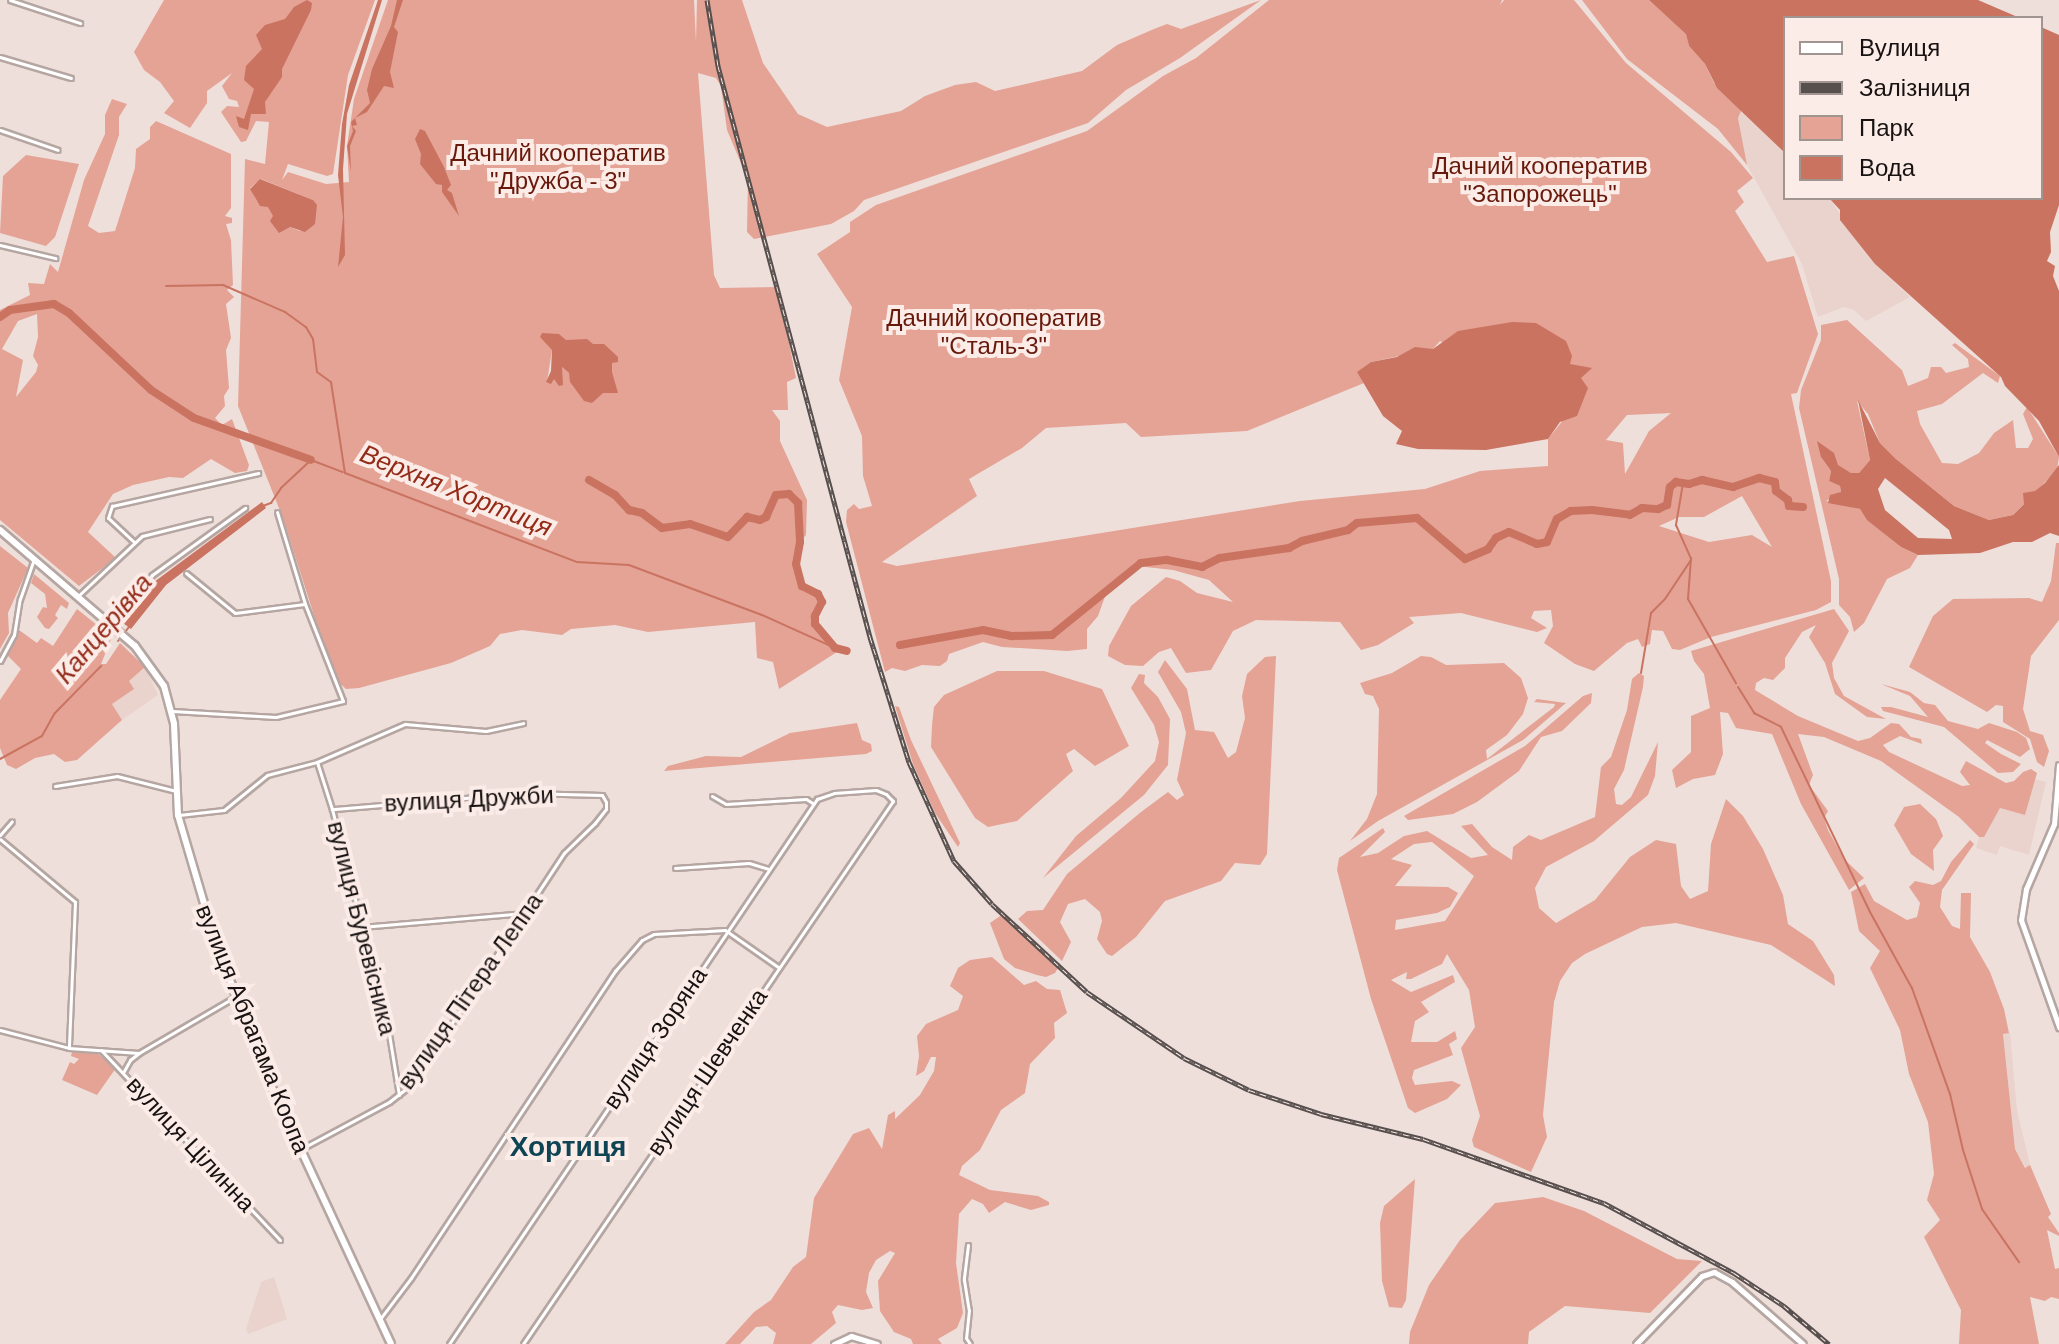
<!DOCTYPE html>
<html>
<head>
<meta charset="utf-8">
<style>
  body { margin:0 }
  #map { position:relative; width:2059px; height:1344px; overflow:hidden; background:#efdfdb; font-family:Helvetica,sans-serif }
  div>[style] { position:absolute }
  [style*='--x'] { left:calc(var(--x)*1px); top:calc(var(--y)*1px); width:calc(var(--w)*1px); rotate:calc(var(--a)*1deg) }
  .built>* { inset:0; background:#ead2cd }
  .green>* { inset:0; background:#e4a395 }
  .water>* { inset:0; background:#ca7361 }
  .stream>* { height:2px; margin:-1px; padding:0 1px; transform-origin:1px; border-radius:1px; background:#ca7361 }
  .river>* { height:8px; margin:-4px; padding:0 4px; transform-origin:4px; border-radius:4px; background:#ca7361 }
  .roads { filter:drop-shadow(2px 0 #b5a6a2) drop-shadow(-2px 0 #b5a6a2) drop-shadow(0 2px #b5a6a2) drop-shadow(0 -2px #b5a6a2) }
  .street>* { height:3px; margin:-1.5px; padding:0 1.5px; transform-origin:1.5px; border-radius:1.5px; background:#fff }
  .secondary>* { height:5px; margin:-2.5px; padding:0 2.5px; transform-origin:2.5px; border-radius:2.5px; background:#fff }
  .primary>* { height:6px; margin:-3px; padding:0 3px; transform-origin:3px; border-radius:3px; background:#fff }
  .rail>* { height:5px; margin-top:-2.5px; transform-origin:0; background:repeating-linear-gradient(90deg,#fcece8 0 6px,#574f4d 0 12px); box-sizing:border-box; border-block:2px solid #574f4d }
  span { translate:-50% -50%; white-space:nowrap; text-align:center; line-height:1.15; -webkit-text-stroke:8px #fcece8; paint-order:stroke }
  .park-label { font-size:24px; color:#68190b }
  .street-label { font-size:24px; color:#181312 }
  .water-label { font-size:26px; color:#942b19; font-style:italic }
  .quarter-label { font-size:28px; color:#0e4454; font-weight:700 }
  .legend { position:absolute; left:1783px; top:16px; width:260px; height:184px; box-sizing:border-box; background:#fcece8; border:2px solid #a19592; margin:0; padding:10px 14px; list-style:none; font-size:24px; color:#181312 }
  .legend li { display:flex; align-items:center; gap:16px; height:40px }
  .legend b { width:40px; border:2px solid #a19592 }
</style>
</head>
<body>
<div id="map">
  <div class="built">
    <i style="clip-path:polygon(1742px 109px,1785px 153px,1785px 198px,1829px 198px,1875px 264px,1910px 297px,1866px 321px,1854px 310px,1844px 307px,1818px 317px,1802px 264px,1747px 165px,1738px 118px)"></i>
    <i style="clip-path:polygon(145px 667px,158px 695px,122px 720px,112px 704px,133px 689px,129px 681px)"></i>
    <i style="clip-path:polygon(2035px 779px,2046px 782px,2029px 855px,2000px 846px,1997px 855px,1976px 848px,1979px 837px,1984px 836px,2000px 808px,2025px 815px)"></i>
    <i style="clip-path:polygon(2003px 1033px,2010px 1033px,2017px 1110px,2030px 1165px,2026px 1168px,2015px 1149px)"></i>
    <i style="clip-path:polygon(274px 1277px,287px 1319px,248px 1334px,246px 1329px,261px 1282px)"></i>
  </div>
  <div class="green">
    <i style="clip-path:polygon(evenodd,164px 0,375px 0,348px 75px,333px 174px,327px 176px,288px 164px,282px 180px,288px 172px,326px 184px,349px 182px,347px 146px,354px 99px,388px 0,694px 0,696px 42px,697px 0,742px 0,763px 63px,798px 114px,827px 127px,901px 111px,925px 96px,955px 85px,976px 82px,995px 91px,1082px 71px,1117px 45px,1154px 29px,1167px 24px,1181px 29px,1261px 0,1180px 58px,1126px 90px,1088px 123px,864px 200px,854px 211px,831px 224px,754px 239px,747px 232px,748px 180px,727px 130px,721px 86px,716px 78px,698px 73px,714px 275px,720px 288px,778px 287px,796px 378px,787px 382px,788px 410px,772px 410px,780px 421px,780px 441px,807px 500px,806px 535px,800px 542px,796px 564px,802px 586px,818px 594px,822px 602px,815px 616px,815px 624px,830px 639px,831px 646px,837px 652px,779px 689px,773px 662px,757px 658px,755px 622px,648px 632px,615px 625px,571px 629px,562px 635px,522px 630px,500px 634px,490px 646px,451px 663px,359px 688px,346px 689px,334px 678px,283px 518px,238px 406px,245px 159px,265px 164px,269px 122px,256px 121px,246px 141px,241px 142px,221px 112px,227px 106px,239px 107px,237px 101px,229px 99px,222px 86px,232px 73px,207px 91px,207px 103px,190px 128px,164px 113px,174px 101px,160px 82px,144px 70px,134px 52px,164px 0,261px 179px,313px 200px,300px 231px,290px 227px,268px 206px,257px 201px,250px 188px,261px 179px,164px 0,600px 346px,612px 362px,612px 372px,592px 403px,573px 386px,569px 373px,561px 366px,554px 379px,547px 382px,552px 350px,600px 346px)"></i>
    <i style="clip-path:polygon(evenodd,1269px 0,1502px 0,1500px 5px,1504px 0,1574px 0,1626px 63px,1731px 152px,1753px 178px,1737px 191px,1744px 202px,1735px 211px,1767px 262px,1794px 256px,1818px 334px,1797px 393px,1791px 394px,1831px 581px,1831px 602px,1816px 610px,1711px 637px,1680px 650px,1672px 649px,1663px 631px,1652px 630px,1650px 644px,1642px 647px,1638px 639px,1627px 643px,1594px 671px,1575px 664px,1544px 643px,1553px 626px,1551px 610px,1534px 611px,1531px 618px,1547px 628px,1537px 632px,1461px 613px,1409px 617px,1414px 623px,1378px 645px,1361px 650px,1340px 622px,1256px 620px,1233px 631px,1211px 670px,1186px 673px,1171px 648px,1159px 652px,1143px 666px,1125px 665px,1108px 656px,1109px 646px,1131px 606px,1166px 577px,1180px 581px,1197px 593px,1233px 602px,1209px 580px,1173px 570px,1136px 566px,1107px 591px,1098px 616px,1087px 629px,1087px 649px,1067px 651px,1002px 647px,983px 642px,949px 654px,947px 661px,940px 666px,922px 665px,905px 671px,892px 668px,885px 672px,846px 522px,847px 510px,854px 504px,859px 509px,872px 506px,863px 476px,862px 436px,839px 380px,852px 307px,817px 254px,850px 232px,850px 222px,876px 205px,1087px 131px,1163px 76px,1196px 58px,1269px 0,1440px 341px,1564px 419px,1548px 439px,1548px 466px,1480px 471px,1425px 489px,1300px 501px,897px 566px,882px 562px,977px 496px,969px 479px,1022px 448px,1046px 428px,1126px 423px,1141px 437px,1247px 431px,1364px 383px,1358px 372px,1371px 362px,1433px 349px,1440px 341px,1269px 0,1671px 413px,1649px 431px,1625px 474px,1623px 443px,1606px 440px,1627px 415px,1671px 413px,1269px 0,1742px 496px,1772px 547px,1752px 535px,1709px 542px,1659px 526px,1679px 517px,1704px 517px,1742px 496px)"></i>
    <i style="clip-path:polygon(1582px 0,1649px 0,1686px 33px,1689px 46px,1705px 64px,1714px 83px,1742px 109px,1738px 118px,1747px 165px,1718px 129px,1627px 59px)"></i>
    <i style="clip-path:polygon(evenodd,112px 99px,127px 104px,119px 117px,119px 135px,88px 226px,99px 233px,115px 231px,135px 168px,136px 149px,150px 139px,150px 127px,156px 121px,231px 154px,231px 208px,225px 216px,232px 218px,232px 223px,226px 224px,231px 240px,233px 285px,227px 290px,234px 297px,226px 304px,231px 338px,226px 350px,229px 388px,224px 396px,225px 406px,215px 418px,222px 425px,232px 419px,249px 465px,247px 471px,235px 473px,211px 459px,183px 478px,169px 477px,133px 485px,113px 494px,88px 532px,116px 558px,79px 586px,0 520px,0 310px,30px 295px,28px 283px,44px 284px,50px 264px,58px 272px,84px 180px,105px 134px,105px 115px,112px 99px,37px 314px,38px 337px,33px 356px,38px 365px,36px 372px,16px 397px,23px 360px,2px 349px,18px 321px,37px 314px)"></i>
    <i style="clip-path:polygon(26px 155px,79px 164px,55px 237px,46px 246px,0 233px,3px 176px)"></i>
    <i style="clip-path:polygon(1847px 320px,1902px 370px,1908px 386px,1928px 378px,1931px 367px,1941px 367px,1946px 373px,1969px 367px,1968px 359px,1952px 345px,1955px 343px,2000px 376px,1998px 383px,1983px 373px,1942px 404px,1917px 411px,1920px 424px,1942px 463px,1958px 464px,1979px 453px,1994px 433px,2013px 420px,2016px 448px,2028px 448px,2033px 439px,2023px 414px,2027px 407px,2059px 457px,2057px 470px,2013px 515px,1989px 520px,1954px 506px,1896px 459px,1880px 443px,1868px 414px,1857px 401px,1870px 460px,1859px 473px,1851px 473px,1821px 457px,1831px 471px,1829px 481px,1840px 486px,1841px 492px,1826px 501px,1860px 509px,1868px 520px,1901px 547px,1918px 555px,1910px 568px,1887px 579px,1864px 623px,1854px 632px,1850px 617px,1839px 605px,1839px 579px,1799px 408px,1801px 390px,1821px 340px,1821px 325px)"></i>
    <i style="clip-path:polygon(2056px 543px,2059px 543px,2059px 620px,2031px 656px,2023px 709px,2030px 731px,2043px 735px,2049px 751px,2044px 767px,2037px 762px,2030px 739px,2003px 722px,2003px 706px,1996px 705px,1987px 712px,1909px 667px,1933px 616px,1953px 599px,2029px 598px,2042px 602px,2051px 581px)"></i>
    <i style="clip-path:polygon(0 546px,28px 568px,8px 613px,9px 633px,0 649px)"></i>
    <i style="clip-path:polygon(34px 574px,69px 603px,67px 609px,61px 605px,55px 615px,58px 618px,49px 629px,45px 628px,37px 617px,43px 607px,47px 608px,45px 594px,31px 583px)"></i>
    <i style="clip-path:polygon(77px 609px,112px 637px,101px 664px,106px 664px,120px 643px,145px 667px,129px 681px,134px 689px,112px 704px,122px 720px,77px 760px,65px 762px,54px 754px,35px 758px,16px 769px,7px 765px,0 748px,0 700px,21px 669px,5px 653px,19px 630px,37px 643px,41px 638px,53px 646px)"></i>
    <i style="clip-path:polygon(1834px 609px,1849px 631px,1832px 663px,1834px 678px,1844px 696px,1886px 719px,1867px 717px,1835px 694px,1825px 663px,1809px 637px,1816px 625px,1802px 632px,1785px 658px,1785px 668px,1773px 680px,1764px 678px,1756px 683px,1755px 690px,1798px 716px,1858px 741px,1870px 738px,1891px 723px,1899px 724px,1911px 737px,1921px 739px,1922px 744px,1900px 736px,1883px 745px,1889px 752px,1962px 786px,1970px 785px,1960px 772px,1966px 761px,2006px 783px,2014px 781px,2023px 772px,2031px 769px,2037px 773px,2025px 815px,2000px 808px,1984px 837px,1979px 837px,1959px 817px,1881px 761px,1824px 737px,1798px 734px,1813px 775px,1809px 785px,1828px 811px,1824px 818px,1828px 830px,1844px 859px,1864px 878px,1849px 890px,1801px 804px,1772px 734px,1736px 728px,1728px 713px,1720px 712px,1723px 754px,1715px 775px,1693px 779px,1676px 788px,1672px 770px,1691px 752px,1691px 716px,1710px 708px,1704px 674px,1694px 661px,1691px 651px)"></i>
    <i style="clip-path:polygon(1276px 656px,1267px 854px,1260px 865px,1235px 863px,1221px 881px,1165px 901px,1136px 937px,1112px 956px,1107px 954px,1097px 939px,1102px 921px,1100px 912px,1085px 899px,1068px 904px,1060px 922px,1071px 942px,1062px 961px,1018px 919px,1027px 911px,1043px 910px,1067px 874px,1141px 812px,1168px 792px,1177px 800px,1184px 795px,1177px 780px,1186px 733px,1181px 712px,1158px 672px,1165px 660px,1187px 689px,1195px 730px,1214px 732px,1228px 758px,1236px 752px,1245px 718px,1242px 696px,1247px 674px,1265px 657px)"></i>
    <i style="clip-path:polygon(1421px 656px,1431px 657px,1446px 665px,1504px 663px,1521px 678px,1528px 698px,1523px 714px,1507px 735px,1486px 750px,1487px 759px,1554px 707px,1555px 704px,1534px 702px,1537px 699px,1566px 703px,1523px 740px,1378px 821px,1350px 841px,1367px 819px,1377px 794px,1379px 709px,1373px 696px,1365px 694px,1360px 683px,1392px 673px)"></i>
    <i style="clip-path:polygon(997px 671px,1044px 671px,1102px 689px,1129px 746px,1095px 766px,1074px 749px,1066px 754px,1073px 771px,1017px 821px,988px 827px,975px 818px,931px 747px,932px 725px,934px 707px,944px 695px)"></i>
    <i style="clip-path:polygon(evenodd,1639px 673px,1644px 676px,1643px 687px,1624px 770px,1614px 789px,1616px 804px,1622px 805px,1631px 797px,1658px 742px,1655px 776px,1648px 795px,1594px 841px,1546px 867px,1535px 888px,1539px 908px,1556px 923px,1595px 900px,1630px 857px,1656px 840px,1676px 844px,1681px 886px,1690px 899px,1708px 891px,1711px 844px,1726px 799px,1743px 816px,1763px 849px,1783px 895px,1788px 924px,1813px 941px,1834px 975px,1835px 986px,1771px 945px,1676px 923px,1642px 927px,1585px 954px,1572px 963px,1560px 981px,1554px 1002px,1543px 1115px,1547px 1137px,1531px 1172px,1474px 1147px,1472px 1140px,1480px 1116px,1461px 1048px,1475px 1027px,1469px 990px,1447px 954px,1442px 964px,1411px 979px,1406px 979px,1407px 972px,1391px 980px,1411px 992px,1453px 975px,1455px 982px,1421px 1002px,1429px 1012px,1415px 1021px,1411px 1042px,1437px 1042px,1455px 1031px,1457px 1039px,1449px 1044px,1453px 1055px,1414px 1070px,1412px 1078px,1415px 1085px,1452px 1081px,1461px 1085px,1447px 1099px,1415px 1113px,1408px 1108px,1371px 999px,1337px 870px,1339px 858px,1383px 828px,1385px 832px,1360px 857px,1378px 853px,1404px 836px,1427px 831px,1471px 858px,1488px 855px,1461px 826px,1472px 824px,1492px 847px,1512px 860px,1513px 847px,1529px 835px,1541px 840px,1595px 817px,1601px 767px,1611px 757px,1627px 710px,1632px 679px,1639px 673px,1432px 842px,1474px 876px,1445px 921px,1395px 930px,1396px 920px,1437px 913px,1450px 907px,1458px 893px,1448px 887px,1395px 886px,1412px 865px,1391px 859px,1414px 844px,1432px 842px)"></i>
    <i style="clip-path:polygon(1139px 674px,1145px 675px,1144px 683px,1158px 697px,1170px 719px,1168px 765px,1144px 795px,1043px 878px,1076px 836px,1121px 798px,1155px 761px,1159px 742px,1154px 725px,1131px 688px)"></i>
    <i style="clip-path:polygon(1881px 684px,1910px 692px,1924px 703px,1935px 705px,1948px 721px,1978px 729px,1989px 723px,2017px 732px,2026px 738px,2030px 749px,2020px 757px,1987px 740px,1985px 743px,2001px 754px,2021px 764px,2013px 772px,1998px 773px,1944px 727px,1883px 711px,1881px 707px,1891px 707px,1928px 717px,1910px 696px)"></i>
    <i style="clip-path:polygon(1592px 693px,1591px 703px,1562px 731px,1541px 737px,1519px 771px,1477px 802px,1453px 814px,1408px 820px,1404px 816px,1525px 746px,1583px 696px)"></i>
    <i style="clip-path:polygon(895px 706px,899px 707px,911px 740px,960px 843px,958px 847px,935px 813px,913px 764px)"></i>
    <i style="clip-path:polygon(857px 723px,862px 740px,871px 744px,872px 751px,866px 754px,664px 771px,668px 766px,706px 756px,741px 757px,790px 733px)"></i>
    <i style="clip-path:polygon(1920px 804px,1936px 819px,1943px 836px,1933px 850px,1934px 871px,1911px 854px,1894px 825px,1904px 807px)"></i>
    <i style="clip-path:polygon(1970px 840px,1974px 844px,1942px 890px,1940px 907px,1952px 926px,1960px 929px,1961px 893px,1971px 893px,1970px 937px,1990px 972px,2004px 1009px,2009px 1033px,2003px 1034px,2015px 1149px,2025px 1168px,2030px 1165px,2051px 1214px,2048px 1217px,2059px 1233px,2059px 1236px,2047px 1230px,2055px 1269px,2059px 1268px,2059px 1299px,2051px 1297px,2045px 1301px,2030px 1297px,2039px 1344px,1959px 1344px,1961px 1310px,1924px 1237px,1940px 1220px,1927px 1200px,1934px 1174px,1928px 1122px,1909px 1074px,1900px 1030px,1870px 968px,1880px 951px,1859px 931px,1851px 892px,1865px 884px,1874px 901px,1907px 920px,1917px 917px,1920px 903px,1909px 887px,1915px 881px,1933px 885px,1941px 881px,1951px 862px)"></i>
    <i style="clip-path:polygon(1003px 914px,1055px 963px,1058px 968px,1055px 973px,1046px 977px,1037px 975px,1015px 968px,1004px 959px,990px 923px)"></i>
    <i style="clip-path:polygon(992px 957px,1024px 985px,1036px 981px,1047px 989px,1060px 990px,1067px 1013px,1054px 1023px,1055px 1038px,1030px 1064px,1025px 1093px,1001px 1110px,980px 1150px,962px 1166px,959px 1175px,990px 1190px,1038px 1196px,1049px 1202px,1049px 1205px,1031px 1210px,1005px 1202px,989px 1213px,983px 1204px,972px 1199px,959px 1214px,956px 1263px,963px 1313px,957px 1328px,938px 1339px,942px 1344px,913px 1344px,911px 1339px,894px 1332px,880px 1311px,878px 1281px,895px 1253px,890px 1251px,876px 1260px,869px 1273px,866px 1292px,873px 1308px,862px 1310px,838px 1305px,832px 1312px,836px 1323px,811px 1344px,773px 1344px,776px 1333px,767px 1326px,756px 1327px,740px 1344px,725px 1344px,754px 1312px,771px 1300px,793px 1267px,806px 1257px,814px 1198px,853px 1134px,869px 1128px,882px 1149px,888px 1115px,895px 1111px,895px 1119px,920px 1095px,934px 1071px,936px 1057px,931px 1057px,924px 1071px,916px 1076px,919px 1056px,917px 1036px,926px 1024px,958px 1010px,963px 996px,950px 986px,958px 968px,970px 960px)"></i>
    <i style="clip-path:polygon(72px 1052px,98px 1054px,116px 1068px,97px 1095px,62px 1080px,70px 1062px,74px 1064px,79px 1059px,71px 1056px)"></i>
    <i style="clip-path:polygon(1415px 1179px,1406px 1300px,1402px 1308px,1389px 1307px,1382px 1281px,1380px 1223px,1384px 1206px)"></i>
    <i style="clip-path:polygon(1543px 1197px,1584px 1211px,1677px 1259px,1702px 1261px,1650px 1313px,1565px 1306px,1529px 1332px,1528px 1344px,1409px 1344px,1410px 1332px,1429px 1285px,1460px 1240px,1495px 1203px)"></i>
  </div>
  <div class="water">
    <i style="clip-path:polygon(307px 0,312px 3px,311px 10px,282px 69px,282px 77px,265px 102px,266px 114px,251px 114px,248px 130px,239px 127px,236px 116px,244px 119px,254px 89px,244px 80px,246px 66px,262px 49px,256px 35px,265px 25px,285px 19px,294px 7px)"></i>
    <i style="clip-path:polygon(378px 0,382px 0,347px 114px,343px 169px,345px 255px,338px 267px,343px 217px,338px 175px,342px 124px,349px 85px)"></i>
    <i style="clip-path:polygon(397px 0,403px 0,394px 27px,398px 32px,390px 72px,394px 88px,384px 86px,367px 112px,355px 118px,357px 125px,352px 126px,356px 131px,350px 146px,351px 172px,347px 146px,353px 131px,351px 122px,370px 103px,367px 90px,372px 69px,391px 26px)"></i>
    <i style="clip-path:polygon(1649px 0,1978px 0,2020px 18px,1785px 18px,1785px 153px,1717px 88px,1705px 64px,1689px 46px,1686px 34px)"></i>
    <i style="clip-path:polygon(2041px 27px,2059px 35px,2059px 205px,2050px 232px,2051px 252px,2047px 261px,2055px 266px,2053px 276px,2059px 291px,2059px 457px,2039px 421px,2005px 386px,2001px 377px,1875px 264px,1840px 220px,1840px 210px,1829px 198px,2041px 198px)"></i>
    <i style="clip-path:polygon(420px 129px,425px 131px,444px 167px,451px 185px,447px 190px,452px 193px,459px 216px,442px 192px,442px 185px,436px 184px,420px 164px,421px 154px,415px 139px)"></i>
    <i style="clip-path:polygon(260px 179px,313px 200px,317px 205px,315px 224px,305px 232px,290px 227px,279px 233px,270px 221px,273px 216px,268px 207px,260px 206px,250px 189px)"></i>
    <i style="clip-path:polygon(1512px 322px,1536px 323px,1566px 341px,1572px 356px,1570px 364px,1592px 368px,1581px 378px,1588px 388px,1577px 416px,1560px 422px,1548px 439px,1486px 450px,1418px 449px,1396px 444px,1402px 431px,1383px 416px,1357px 372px,1371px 362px,1397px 357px,1415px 347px,1433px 349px,1458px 331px)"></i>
    <i style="clip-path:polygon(542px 333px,559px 334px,566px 340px,587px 339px,593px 344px,604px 344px,618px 357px,618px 362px,612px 363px,612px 372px,618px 393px,603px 393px,592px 403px,584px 401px,570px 382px,569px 373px,562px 367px,563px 385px,559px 386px,554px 379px,551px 384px,546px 382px,551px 371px,552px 350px,540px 337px)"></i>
    <i style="clip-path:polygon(evenodd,1858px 400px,1880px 443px,1896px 459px,1954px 506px,1989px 520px,2013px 515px,2024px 504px,2023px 493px,2035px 491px,2045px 483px,2059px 465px,2059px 536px,2050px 533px,2032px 542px,2013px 542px,1980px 553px,1918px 555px,1901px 547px,1867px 520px,1860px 509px,1828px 503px,1830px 495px,1841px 492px,1840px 486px,1829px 481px,1831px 471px,1821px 457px,1817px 441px,1834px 453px,1838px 465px,1851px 473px,1859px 473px,1870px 460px,1858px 400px,1885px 478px,1949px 530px,1952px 539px,1918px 538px,1885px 510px,1878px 489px,1885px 478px)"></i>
    <i style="clip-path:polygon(262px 502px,266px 508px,166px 585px,131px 629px,123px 623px,150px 585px)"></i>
  </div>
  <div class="stream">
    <i style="--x:166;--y:286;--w:57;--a:-1"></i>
    <i style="--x:223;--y:285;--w:68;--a:23.5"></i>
    <i style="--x:285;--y:312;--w:26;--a:36"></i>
    <i style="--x:306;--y:327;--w:14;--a:60"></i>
    <i style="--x:313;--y:339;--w:33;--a:83"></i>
    <i style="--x:317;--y:372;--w:17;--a:36"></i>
    <i style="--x:331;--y:382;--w:92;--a:81.3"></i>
    <i style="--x:345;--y:473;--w:248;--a:21"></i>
    <i style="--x:577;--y:562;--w:52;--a:3.3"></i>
    <i style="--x:629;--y:565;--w:142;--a:20.6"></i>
    <i style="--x:762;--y:615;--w:80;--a:24.3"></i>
    <i style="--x:1683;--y:483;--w:43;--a:99.5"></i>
    <i style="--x:1676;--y:525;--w:36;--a:66"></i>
    <i style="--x:1691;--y:558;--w:41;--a:94.2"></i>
    <i style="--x:1688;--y:599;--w:97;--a:60.3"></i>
    <i style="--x:263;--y:506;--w:9;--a:-21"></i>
    <i style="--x:271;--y:503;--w:18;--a:-56"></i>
    <i style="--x:281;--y:488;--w:41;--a:-43"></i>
    <i style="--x:311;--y:460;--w:34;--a:21"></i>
    <i style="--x:118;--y:641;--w:18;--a:-52"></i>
    <i style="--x:1641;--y:673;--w:61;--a:-80.5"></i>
    <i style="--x:1651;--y:613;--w:20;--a:-45"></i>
    <i style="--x:1665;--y:599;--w:47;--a:-56.3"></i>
    <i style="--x:1738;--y:687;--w:31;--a:58"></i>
    <i style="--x:1754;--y:713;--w:30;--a:27"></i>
    <i style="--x:1781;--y:727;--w:205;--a:64.3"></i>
    <i style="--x:1870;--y:912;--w:87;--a:61.1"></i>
    <i style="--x:1912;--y:988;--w:113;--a:70.3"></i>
    <i style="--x:1950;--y:1094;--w:57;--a:76.9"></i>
    <i style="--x:1963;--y:1150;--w:62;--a:72.1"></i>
    <i style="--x:1982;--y:1209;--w:65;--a:55.1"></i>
    <i style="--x:0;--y:759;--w:48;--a:-28.7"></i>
    <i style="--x:42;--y:736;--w:26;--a:-61"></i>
    <i style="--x:55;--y:713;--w:66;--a:-45.6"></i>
  </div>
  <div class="river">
    <i style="--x:0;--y:317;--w:12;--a:-35"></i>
    <i style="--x:10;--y:310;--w:44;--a:-7.8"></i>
    <i style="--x:54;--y:304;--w:17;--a:31"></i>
    <i style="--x:69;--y:313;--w:112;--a:43.2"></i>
    <i style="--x:151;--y:390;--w:51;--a:33.1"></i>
    <i style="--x:194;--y:418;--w:124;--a:19.7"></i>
    <i style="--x:589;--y:480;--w:30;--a:30"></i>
    <i style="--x:615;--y:495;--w:21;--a:47"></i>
    <i style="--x:629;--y:510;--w:13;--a:13"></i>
    <i style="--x:642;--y:513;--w:25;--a:37"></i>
    <i style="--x:662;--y:528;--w:28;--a:-8"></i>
    <i style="--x:690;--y:524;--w:40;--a:18.9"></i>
    <i style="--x:728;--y:537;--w:28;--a:-46"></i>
    <i style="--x:747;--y:517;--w:13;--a:13"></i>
    <i style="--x:760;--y:520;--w:7;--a:-27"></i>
    <i style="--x:766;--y:517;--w:24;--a:-66"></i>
    <i style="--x:776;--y:495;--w:13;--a:-4"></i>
    <i style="--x:789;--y:494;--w:13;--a:45"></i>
    <i style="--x:798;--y:503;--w:39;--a:87"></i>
    <i style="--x:800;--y:542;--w:22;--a:100"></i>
    <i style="--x:796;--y:564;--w:23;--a:75"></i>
    <i style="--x:802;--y:586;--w:18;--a:27"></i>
    <i style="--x:818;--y:594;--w:9;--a:63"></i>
    <i style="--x:822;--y:602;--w:16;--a:117"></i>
    <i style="--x:815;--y:616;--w:8;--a:90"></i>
    <i style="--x:815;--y:624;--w:31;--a:50"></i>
    <i style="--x:835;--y:648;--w:12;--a:14"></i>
    <i style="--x:900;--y:645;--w:84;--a:-10.2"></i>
    <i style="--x:983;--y:630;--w:30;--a:12"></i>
    <i style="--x:1012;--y:636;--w:40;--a:-1.4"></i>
    <i style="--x:1052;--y:635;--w:114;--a:-39"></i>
    <i style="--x:1141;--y:563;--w:26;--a:-7"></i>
    <i style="--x:1167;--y:560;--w:36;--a:11"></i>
    <i style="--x:1202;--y:567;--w:20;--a:-27"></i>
    <i style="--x:1220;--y:558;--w:70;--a:-8.2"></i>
    <i style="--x:1289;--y:548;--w:15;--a:-28"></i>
    <i style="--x:1302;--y:541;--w:47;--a:-13.4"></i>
    <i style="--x:1348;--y:530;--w:11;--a:-38"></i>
    <i style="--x:1357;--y:523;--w:60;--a:-4.8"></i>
    <i style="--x:1417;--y:518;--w:63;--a:40.5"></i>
    <i style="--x:1465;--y:559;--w:25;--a:-23"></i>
    <i style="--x:1488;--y:549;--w:14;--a:-54"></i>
    <i style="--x:1496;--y:538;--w:14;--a:-25"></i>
    <i style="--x:1509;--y:532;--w:30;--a:23"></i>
    <i style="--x:1537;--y:544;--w:10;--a:-11"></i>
    <i style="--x:1547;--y:542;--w:25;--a:-67"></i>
    <i style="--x:1557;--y:519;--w:16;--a:-30"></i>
    <i style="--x:1571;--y:511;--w:21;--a:-3"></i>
    <i style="--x:1592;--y:510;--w:38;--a:7"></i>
    <i style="--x:1630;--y:515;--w:14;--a:-30"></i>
    <i style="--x:1642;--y:508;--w:16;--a:4"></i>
    <i style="--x:1658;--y:509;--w:10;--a:-24"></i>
    <i style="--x:1667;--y:505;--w:18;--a:-81"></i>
    <i style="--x:1670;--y:487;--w:8;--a:-40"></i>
    <i style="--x:1676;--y:482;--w:13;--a:9"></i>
    <i style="--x:1689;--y:484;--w:14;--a:-17"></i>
    <i style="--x:1702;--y:480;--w:32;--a:13"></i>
    <i style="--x:1733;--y:487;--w:28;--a:-19"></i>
    <i style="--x:1759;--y:478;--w:16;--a:14"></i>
    <i style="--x:1775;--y:482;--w:9;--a:84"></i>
    <i style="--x:1776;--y:491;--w:15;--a:37"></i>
    <i style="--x:1788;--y:500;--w:6;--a:81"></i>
    <i style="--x:1789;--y:506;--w:14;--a:4"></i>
  </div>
  <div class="roads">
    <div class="street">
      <i style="--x:10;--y:0;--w:74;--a:18.2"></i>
      <i style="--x:0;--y:57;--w:74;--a:16.5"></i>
      <i style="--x:0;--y:130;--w:61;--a:19"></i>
      <i style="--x:0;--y:245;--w:57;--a:13.3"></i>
      <i style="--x:134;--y:542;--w:35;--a:-137"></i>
      <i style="--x:108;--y:518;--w:13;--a:-72"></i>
      <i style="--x:112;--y:506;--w:150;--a:-12.7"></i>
      <i style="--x:186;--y:573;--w:63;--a:39.2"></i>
      <i style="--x:235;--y:613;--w:70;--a:-7.4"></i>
      <i style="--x:77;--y:597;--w:89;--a:-43.2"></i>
      <i style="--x:142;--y:536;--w:70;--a:-14"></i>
      <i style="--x:112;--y:626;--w:65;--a:-51.9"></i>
      <i style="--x:152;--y:575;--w:115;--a:-35.8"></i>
      <i style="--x:0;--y:661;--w:30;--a:-62"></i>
      <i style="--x:14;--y:635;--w:36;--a:-81"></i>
      <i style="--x:20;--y:599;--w:42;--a:-70.7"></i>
      <i style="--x:172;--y:711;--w:104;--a:3.3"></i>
      <i style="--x:276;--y:717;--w:69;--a:-13.4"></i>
      <i style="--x:343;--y:701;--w:104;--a:-111.4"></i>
      <i style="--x:305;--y:604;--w:96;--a:-106.9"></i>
      <i style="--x:317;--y:762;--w:49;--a:72.3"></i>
      <i style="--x:332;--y:809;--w:226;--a:75.7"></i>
      <i style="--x:388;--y:1028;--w:68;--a:80.7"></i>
      <i style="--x:55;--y:786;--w:63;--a:-9.2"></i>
      <i style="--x:117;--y:776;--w:61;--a:14.3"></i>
      <i style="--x:712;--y:796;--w:16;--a:30"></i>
      <i style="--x:726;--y:804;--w:80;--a:-3.6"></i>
      <i style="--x:806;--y:799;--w:9;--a:32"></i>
      <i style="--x:179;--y:815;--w:45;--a:-6.3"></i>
      <i style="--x:224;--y:810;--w:55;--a:-39.1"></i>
      <i style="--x:267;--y:775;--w:52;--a:-14.6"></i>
      <i style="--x:317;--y:762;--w:96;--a:-23.4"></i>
      <i style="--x:405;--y:724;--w:81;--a:4.9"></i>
      <i style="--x:486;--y:731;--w:38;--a:-12"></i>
      <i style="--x:0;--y:835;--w:18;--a:-49"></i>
      <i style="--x:0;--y:839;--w:98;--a:40"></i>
      <i style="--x:75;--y:902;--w:146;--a:92.4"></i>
      <i style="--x:675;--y:868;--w:74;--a:-3.9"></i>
      <i style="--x:749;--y:863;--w:21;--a:17"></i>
      <i style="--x:361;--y:927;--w:165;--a:-4.9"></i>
      <i style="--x:0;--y:1030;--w:71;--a:14.6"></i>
      <i style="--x:69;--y:1048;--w:70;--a:4.1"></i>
      <i style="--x:139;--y:1053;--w:111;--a:-30.3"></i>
      <i style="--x:101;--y:1050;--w:261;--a:46.7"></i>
      <i style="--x:124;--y:1071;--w:13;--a:-61"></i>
      <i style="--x:130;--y:1060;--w:11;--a:-38"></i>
      <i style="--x:301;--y:1149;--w:100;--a:-28.1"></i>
      <i style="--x:389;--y:1102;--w:28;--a:-38"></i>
      <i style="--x:411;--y:1085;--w:278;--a:-56.6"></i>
      <i style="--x:564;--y:853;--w:43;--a:-44.1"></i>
      <i style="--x:595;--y:823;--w:18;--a:-52"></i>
      <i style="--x:606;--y:809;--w:7;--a:-90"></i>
      <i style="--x:606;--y:802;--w:8;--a:-120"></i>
      <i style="--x:602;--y:795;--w:78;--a:-178.5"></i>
      <i style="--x:524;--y:793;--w:193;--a:175.2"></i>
      <i style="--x:968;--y:1245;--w:35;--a:97"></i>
      <i style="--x:964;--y:1280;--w:30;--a:81"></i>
      <i style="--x:969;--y:1310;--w:28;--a:96"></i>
      <i style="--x:966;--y:1338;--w:7;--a:56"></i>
      <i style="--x:380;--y:1319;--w:51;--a:-52.9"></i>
      <i style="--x:411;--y:1278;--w:369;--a:-56.4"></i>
      <i style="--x:615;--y:971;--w:41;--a:-48.9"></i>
      <i style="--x:642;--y:940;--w:13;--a:-27"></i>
      <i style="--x:654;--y:934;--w:71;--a:-3.2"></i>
      <i style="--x:725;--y:930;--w:65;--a:34.9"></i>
      <i style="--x:449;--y:1344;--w:658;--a:-55.97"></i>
      <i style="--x:817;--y:799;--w:18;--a:-19"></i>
      <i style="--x:834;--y:793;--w:42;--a:-4.1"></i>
      <i style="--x:876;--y:790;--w:11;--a:22"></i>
      <i style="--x:886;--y:794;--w:10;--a:45"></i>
      <i style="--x:893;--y:801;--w:657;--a:124.27"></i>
    </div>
    <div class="secondary">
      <i style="--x:2059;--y:765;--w:59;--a:94.8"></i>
      <i style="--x:2054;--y:824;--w:71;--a:113.3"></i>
      <i style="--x:2026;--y:889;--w:31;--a:99"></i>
      <i style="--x:2021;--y:920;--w:114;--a:70.4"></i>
      <i style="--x:834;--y:1344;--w:19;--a:-25"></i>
      <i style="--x:851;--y:1336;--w:27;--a:17"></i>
      <i style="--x:1636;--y:1344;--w:95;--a:-45.9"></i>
      <i style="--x:1702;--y:1276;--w:13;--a:-18"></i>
      <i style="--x:1714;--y:1272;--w:21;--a:29"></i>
      <i style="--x:1732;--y:1282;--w:94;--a:41.1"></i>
    </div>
    <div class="primary">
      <i style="--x:0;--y:530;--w:178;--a:40.7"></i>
      <i style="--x:135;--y:646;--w:49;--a:54.1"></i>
      <i style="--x:164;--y:686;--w:39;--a:75"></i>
      <i style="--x:174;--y:724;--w:91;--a:87.5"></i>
      <i style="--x:178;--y:815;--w:127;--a:73.6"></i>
      <i style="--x:214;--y:937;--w:138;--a:69.6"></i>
      <i style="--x:262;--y:1066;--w:306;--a:65.1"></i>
    </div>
  </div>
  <div class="rail">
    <i style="--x:707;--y:0;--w:67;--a:80.5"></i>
    <i style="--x:718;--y:66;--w:591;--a:75.09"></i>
    <i style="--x:870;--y:637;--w:131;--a:72.7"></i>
    <i style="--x:909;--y:762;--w:109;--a:65.6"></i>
    <i style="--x:954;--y:861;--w:57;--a:48.5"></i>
    <i style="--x:992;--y:904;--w:129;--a:42.8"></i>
    <i style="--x:1087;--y:992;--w:117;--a:34.2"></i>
    <i style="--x:1184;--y:1058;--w:72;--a:26.2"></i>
    <i style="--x:1249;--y:1090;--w:76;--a:18.4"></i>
    <i style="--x:1321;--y:1114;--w:105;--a:13.8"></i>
    <i style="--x:1423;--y:1139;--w:192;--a:19.5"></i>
    <i style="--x:1604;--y:1203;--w:148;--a:28.3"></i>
    <i style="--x:1734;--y:1273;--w:60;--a:33.4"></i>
    <i style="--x:1784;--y:1306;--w:59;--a:40.2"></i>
  </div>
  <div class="park-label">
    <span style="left:558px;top:167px">Дачний кооператив<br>"Дружба - 3"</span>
    <span style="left:1540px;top:180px">Дачний кооператив<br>"Запорожець"</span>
    <span style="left:994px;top:332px">Дачний кооператив<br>"Сталь-3"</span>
  </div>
  <div class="street-label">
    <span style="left:469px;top:799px;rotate:-3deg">вулиця Дружби</span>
    <span style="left:362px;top:928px;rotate:76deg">вулиця Буревісника</span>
    <span style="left:470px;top:991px;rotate:-55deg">вулиця Пітера Леппа</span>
    <span style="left:253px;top:1029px;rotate:68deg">вулиця Абрагама Коопа</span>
    <span style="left:655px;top:1038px;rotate:-56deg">вулиця Зоряна</span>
    <span style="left:707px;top:1072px;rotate:-56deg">вулиця Шевченка</span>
    <span style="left:191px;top:1144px;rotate:47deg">вулиця Цілинна</span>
  </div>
  <div class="water-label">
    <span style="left:456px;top:491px;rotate:22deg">Верхня Хортиця</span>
    <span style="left:104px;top:629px;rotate:-50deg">Канцерівка</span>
  </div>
  <div class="quarter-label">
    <span style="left:568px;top:1147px">Хортиця</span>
  </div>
  <ul class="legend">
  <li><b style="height:10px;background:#fff"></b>Вулиця</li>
  <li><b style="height:10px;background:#574f4d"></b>Залізниця</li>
  <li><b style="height:22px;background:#e4a395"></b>Парк</li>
  <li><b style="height:22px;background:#ca7361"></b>Вода</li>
  </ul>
</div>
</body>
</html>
